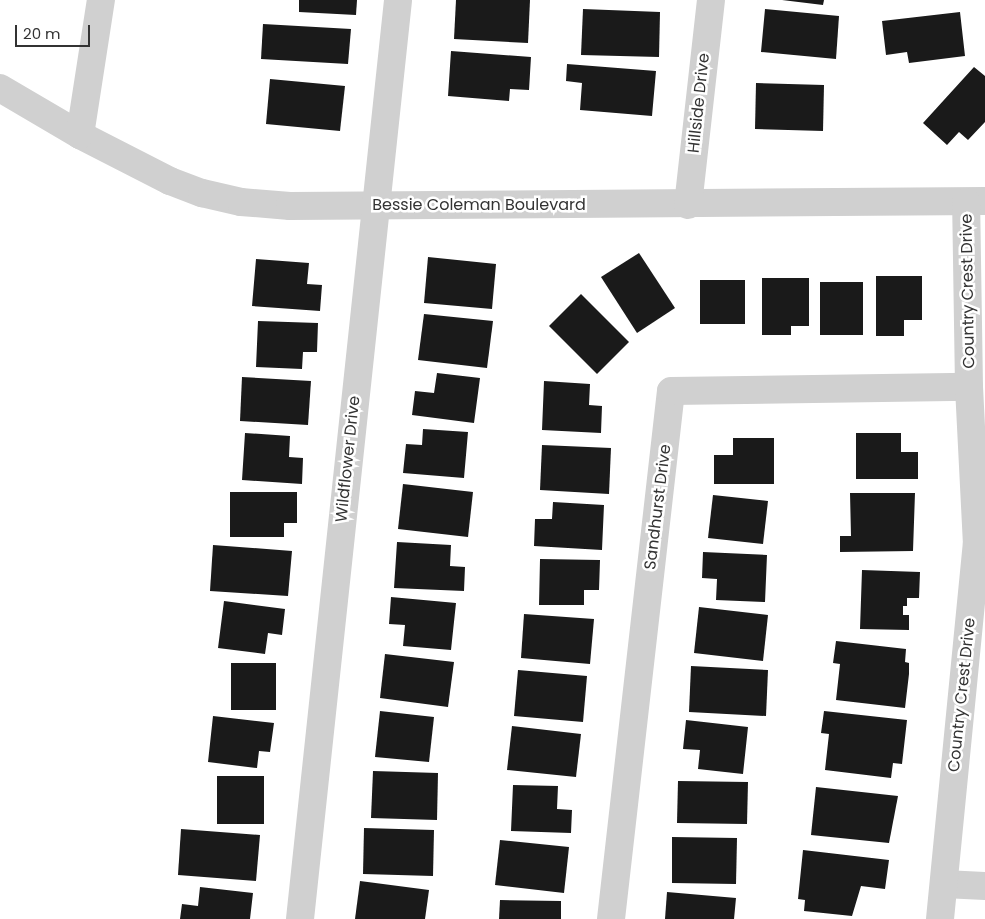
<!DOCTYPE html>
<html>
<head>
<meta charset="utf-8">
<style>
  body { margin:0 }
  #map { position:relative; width:985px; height:919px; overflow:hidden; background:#fff; font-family:Poppins,sans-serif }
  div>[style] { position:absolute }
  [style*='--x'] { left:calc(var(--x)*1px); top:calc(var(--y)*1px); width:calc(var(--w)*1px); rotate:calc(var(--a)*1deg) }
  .building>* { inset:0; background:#1a1a1a }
  .minor>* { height:28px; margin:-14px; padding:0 14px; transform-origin:14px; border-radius:14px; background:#d0d0d0 }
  span { translate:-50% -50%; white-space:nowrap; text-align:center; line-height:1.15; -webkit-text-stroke:5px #fff; paint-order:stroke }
  .street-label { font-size:16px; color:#333 }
  .scale { position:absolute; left:15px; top:25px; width:75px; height:22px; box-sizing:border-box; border:2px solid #333; border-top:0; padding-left:6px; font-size:15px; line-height:18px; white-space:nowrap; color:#333; -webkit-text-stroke:4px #fff; paint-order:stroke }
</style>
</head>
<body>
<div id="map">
  <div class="building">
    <i style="clip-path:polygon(299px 0,357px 0,356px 15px,299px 12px)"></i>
    <i style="clip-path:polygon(456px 0,530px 0,528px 43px,454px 39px)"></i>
    <i style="clip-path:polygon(782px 0,824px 0,823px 5px)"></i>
    <i style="clip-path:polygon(583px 9px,660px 12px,659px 57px,581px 55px)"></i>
    <i style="clip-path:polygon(765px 9px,839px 16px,836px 59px,761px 52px)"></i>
    <i style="clip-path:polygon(960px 12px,965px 56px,909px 63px,907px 52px,886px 55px,882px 21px)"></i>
    <i style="clip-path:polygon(263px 24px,351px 29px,348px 64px,261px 59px)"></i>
    <i style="clip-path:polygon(451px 51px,531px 57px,529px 90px,510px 89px,509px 101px,448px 96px)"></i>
    <i style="clip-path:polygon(567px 64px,656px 71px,652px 116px,580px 110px,582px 83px,566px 81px)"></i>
    <i style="clip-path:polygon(974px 67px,985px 76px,985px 122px,968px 140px,959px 132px,947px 145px,923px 123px)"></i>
    <i style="clip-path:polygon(270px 79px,345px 86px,340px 131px,266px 124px)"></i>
    <i style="clip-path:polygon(756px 83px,824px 85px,823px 131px,755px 129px)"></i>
    <i style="clip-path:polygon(639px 253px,675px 308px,637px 333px,601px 277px)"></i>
    <i style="clip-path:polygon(428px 257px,496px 264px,492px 309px,424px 303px)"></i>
    <i style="clip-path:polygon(256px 259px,309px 263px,307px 284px,322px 285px,320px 311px,252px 306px)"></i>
    <i style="clip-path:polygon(876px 276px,922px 276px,922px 320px,904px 320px,904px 336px,876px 336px)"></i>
    <i style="clip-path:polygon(762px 278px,809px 278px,809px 326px,791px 326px,791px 335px,762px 335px)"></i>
    <i style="clip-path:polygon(700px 280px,745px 280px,745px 324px,700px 324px)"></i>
    <i style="clip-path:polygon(820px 282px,863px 282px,863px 335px,820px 335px)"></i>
    <i style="clip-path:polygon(581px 294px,629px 342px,597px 374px,549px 326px)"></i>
    <i style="clip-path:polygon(424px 314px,493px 321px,487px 368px,418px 360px)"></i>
    <i style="clip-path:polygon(258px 321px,318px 323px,317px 352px,303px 352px,302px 369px,256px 367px)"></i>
    <i style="clip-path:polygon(437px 373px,480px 378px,474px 423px,412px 415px,415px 391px,434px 393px)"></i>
    <i style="clip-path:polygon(242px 377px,311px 381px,308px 425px,240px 421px)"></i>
    <i style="clip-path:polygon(544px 381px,590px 384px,589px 405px,602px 406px,601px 433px,542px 430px)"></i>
    <i style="clip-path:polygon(423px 429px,468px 432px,464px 478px,403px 473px,406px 444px,422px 445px)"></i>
    <i style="clip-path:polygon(245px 433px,290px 436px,289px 457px,303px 458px,302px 484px,242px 480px)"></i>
    <i style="clip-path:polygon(856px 433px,901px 433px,901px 452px,918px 452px,918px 479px,856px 479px)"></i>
    <i style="clip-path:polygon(733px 438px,774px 438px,774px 484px,714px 484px,714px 455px,733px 455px)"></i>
    <i style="clip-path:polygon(542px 445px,611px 448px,609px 494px,540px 490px)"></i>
    <i style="clip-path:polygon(403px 484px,473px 492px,468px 537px,398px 529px)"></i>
    <i style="clip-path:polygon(230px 492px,297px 492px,297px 523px,284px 523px,284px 537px,230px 537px)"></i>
    <i style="clip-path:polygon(850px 493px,915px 493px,913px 551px,840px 552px,840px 536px,851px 536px)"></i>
    <i style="clip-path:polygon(713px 495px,768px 501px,763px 544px,708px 538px)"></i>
    <i style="clip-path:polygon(553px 502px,604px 505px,602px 550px,534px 546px,535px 519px,552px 519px)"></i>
    <i style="clip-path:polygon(397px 542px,451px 545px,450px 566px,465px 567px,464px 591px,394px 588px)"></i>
    <i style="clip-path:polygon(213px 545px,292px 551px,288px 596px,210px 591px)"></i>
    <i style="clip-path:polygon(703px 552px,767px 555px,765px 602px,716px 600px,717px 579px,702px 578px)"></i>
    <i style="clip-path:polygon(540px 559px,600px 560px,599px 590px,584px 590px,584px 605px,539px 605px)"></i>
    <i style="clip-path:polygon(862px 570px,920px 572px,919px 598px,907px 598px,907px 606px,903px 606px,903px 615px,909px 615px,909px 630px,860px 629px)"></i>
    <i style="clip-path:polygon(391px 597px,456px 603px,451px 650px,403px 646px,405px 625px,389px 624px)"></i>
    <i style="clip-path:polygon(224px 601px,285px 609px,282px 635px,268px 633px,265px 654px,218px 648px)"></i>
    <i style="clip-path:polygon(699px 607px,768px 615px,763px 661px,694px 653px)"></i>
    <i style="clip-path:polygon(524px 614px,594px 619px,590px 664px,521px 658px)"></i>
    <i style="clip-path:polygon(836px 641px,906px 649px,905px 662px,909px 663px,909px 674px,905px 708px,836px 700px,840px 664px,833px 663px)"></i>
    <i style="clip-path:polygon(385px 654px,454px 662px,448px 707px,380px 698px)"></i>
    <i style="clip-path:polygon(231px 663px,276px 663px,276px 710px,231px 710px)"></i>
    <i style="clip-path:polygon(691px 666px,768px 670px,766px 716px,689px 712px)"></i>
    <i style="clip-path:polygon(518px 670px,587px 676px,583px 722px,514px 716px)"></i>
    <i style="clip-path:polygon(380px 711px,434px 717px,429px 762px,375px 757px)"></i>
    <i style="clip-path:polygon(824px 711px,907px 720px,902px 764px,893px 763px,891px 778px,825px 770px,829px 734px,821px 733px)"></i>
    <i style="clip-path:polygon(213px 716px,274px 723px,270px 752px,259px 751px,257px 768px,208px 762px)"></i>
    <i style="clip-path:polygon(686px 720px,748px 727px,743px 774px,698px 769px,700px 750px,683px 749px)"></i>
    <i style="clip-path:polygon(512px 726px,581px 734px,576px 777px,507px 770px)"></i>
    <i style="clip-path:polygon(373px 771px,438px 773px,437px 820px,371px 818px)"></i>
    <i style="clip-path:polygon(217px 776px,264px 776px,264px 824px,217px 824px)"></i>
    <i style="clip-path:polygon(678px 781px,748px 782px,747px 824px,677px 823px)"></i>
    <i style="clip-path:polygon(513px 785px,558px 786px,557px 809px,572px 810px,571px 833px,511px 831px)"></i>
    <i style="clip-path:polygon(816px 787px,898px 796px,889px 843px,811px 835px)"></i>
    <i style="clip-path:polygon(364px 828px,434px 830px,433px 876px,363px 874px)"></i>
    <i style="clip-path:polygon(181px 829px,260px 835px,256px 881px,178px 875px)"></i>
    <i style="clip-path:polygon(672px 837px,737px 838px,736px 884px,672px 883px)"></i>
    <i style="clip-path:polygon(500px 840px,569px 847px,564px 893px,495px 885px)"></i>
    <i style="clip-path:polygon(803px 850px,889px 860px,885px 889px,861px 886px,852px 916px,804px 911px,805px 900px,798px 899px)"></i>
    <i style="clip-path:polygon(360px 881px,429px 890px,425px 919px,355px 919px)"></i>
    <i style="clip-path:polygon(200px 887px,253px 893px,250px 919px,180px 919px,182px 904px,198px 906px)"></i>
    <i style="clip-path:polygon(667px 892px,736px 898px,734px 919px,665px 919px)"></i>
    <i style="clip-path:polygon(500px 900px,561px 901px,561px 919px,499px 919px)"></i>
  </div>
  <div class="minor">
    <i style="--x:0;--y:88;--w:93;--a:30.4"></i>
    <i style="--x:80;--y:135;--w:101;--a:27.1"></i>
    <i style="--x:170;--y:181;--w:34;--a:21"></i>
    <i style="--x:202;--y:193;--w:40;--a:13"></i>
    <i style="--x:241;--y:202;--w:49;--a:4.7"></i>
    <i style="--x:290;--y:206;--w:695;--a:-0.41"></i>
    <i style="--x:80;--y:135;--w:137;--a:-81.2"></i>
    <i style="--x:688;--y:205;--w:206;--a:-83.6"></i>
    <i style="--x:944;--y:884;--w:41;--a:2.8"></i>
    <i style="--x:300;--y:919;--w:924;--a:-83.91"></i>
    <i style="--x:611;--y:919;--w:531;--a:-83.52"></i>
    <i style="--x:671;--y:391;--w:298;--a:-0.8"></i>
    <i style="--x:940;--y:919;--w:376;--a:-84.4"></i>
    <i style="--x:977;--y:545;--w:158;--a:-92.9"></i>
    <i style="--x:969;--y:387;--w:185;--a:-90.9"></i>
  </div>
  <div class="street-label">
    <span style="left:699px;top:103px;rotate:-84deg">Hillside Drive</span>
    <span style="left:479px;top:205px">Bessie Coleman Boulevard</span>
    <span style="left:968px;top:291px;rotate:-91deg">Country Crest Drive</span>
    <span style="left:348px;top:459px;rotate:-84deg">Wildflower Drive</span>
    <span style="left:658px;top:507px;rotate:-83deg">Sandhurst Drive</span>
    <span style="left:962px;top:695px;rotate:-84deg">Country Crest Drive</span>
  </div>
  <div class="scale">20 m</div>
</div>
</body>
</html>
